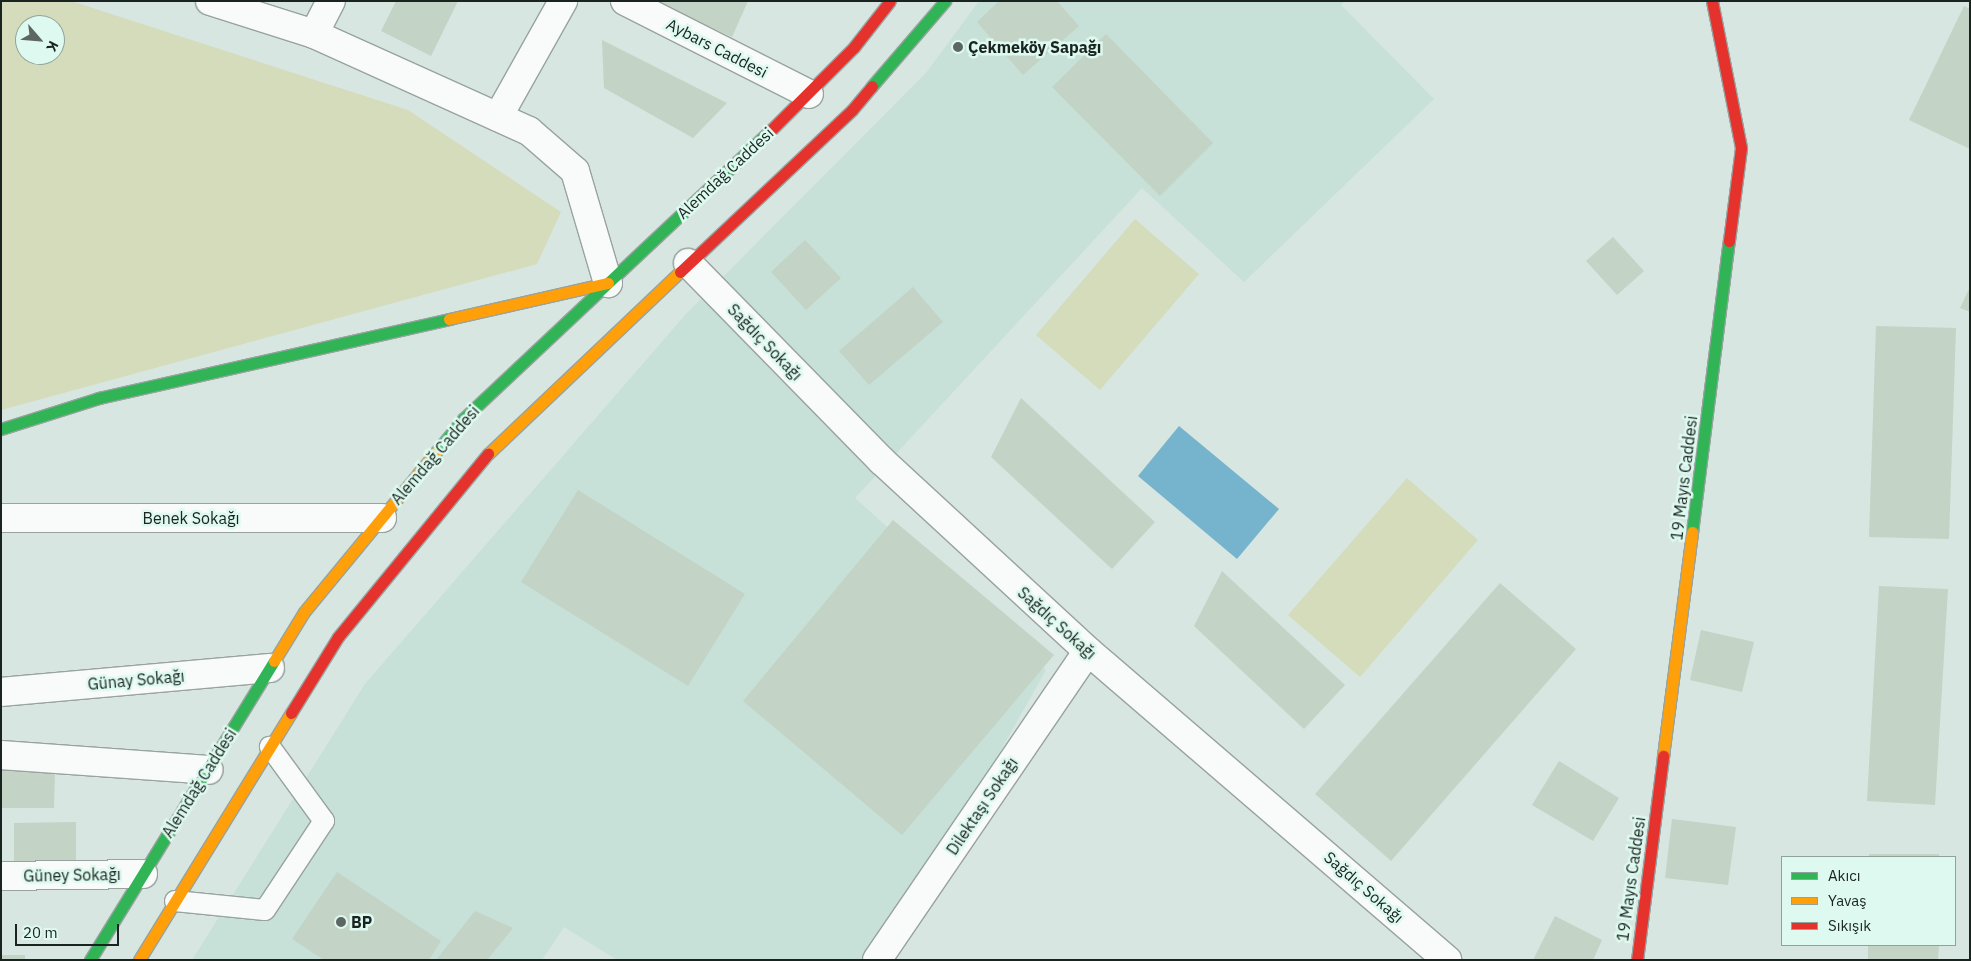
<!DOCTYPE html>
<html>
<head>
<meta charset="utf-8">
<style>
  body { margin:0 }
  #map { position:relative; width:1971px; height:961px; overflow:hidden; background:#d7e6e1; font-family:"IBM Plex Sans",sans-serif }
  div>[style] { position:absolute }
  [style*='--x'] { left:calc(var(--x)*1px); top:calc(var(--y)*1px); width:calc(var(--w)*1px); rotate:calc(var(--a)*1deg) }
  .built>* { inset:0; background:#c7e1d8 }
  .green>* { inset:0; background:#d4dcbb }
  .water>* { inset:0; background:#76b4cd }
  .building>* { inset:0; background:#c3d3c6 }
  .roads { filter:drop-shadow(1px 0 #98a3a0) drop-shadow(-1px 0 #98a3a0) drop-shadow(0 1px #98a3a0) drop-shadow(0 -1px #98a3a0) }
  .lane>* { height:20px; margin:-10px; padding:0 10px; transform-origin:10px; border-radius:10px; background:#f9fbfa }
  .street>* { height:28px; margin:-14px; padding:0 14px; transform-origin:14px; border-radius:14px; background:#f9fbfa }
  .fast>* { height:11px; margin:-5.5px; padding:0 5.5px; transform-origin:5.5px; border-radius:5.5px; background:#30b455 }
  .slow>* { height:11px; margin:-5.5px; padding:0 5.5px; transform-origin:5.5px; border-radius:5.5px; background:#ff9f0a }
  .jam>* { height:11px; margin:-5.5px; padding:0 5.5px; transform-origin:5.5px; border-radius:5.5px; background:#e5322d }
  .dots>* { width:14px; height:14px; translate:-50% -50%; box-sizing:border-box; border:2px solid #def9ef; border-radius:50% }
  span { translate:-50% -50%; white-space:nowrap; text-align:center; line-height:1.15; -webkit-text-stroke:5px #def9ef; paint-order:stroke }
  .poi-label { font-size:16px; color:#19231f; font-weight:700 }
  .left { translate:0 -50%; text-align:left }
  .street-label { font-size:16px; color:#19231f }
  .frame { position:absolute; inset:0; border:2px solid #19231f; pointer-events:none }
  .legend { position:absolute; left:1781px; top:856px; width:175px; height:90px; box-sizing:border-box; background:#def9ef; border:1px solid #8fa39c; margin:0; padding:6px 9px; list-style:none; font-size:15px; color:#19231f }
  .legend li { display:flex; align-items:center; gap:10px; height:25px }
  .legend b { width:25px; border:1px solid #8fa39c }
  .north { position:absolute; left:15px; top:15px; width:50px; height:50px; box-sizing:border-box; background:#def9ef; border:1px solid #8fa39c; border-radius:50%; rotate:117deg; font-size:14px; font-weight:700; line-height:20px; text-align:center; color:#19231f }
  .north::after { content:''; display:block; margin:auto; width:18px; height:22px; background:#5c6763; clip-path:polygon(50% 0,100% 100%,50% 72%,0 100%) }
  .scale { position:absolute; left:15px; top:924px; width:104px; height:22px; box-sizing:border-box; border:2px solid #19231f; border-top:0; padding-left:6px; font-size:15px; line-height:18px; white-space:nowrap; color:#19231f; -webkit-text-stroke:4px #def9ef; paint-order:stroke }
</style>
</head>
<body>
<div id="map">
  <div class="built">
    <i style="clip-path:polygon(979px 1px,1345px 1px,1341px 5px,1434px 99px,1244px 282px,1142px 188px,855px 498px,1046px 670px,962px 819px,867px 960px,617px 960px,564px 927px,542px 960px,192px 960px,365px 684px,686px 314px,926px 73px)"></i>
  </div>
  <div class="green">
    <i style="clip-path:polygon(evenodd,1px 1px,71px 1px,408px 110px,561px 212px,537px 264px,1px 410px,1px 1px,25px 25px,55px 25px,55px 55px,25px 55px,25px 25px)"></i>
    <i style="clip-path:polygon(1135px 219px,1199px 274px,1100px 390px,1036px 335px)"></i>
    <i style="clip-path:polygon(1407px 478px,1478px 540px,1360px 677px,1288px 615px)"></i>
  </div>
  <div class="water">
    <i style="clip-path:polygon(1179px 426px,1279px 509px,1237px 559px,1138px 476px)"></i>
  </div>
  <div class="building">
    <i style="clip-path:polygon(396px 1px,458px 1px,431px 56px,381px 31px)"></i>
    <i style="clip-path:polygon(654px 1px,748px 1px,732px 37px)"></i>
    <i style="clip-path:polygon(999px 1px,1057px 1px,1079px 26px,1023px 75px,977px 22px)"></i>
    <i style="clip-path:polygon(1964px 6px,1970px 9px,1970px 149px,1909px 120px)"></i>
    <i style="clip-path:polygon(1106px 34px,1213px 143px,1160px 196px,1052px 87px)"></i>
    <i style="clip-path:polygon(602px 40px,727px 103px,693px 138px,604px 88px)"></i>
    <i style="clip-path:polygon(1613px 237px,1644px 271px,1617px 295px,1586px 261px)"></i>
    <i style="clip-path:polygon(805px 240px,841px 278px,806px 310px,771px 272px)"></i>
    <i style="clip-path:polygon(913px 287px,943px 322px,869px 385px,839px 351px)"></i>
    <i style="clip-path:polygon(1970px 287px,1970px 312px,1960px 308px)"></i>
    <i style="clip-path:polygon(1876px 326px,1956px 328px,1949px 539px,1869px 537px)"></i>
    <i style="clip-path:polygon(1021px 398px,1155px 522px,1112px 569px,991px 457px)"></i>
    <i style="clip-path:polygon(578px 490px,745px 594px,688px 686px,521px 582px)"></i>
    <i style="clip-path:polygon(893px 520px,1054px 655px,902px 835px,743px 701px)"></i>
    <i style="clip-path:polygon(1222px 571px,1345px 685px,1304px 729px,1194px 626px)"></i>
    <i style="clip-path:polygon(1500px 583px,1576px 649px,1391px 861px,1315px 794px)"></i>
    <i style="clip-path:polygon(1879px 586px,1948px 589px,1935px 805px,1867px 801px)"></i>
    <i style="clip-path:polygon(1701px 630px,1754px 642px,1742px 692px,1690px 680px)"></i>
    <i style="clip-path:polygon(1559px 761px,1619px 798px,1593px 841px,1532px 805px)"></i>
    <i style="clip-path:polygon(1px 768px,55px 768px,54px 808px,1px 808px)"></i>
    <i style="clip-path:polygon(1672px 819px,1736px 827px,1728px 885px,1665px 878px)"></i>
    <i style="clip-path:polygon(76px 822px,76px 864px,14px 865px,14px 823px)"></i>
    <i style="clip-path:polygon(1869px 854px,1939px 854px,1939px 857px,1869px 857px)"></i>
    <i style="clip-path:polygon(337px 872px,441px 941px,429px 960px,324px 960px,292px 939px)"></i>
    <i style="clip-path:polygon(475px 911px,513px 928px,487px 960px,436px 960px)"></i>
    <i style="clip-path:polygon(1555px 916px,1602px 940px,1593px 960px,1533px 960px)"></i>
    <i style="clip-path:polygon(1868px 945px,1939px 945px,1938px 960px,1868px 960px)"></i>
    <i style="clip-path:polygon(1px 955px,25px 955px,25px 960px,1px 960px)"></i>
  </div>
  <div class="roads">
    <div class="lane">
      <i style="--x:175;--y:901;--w:90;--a:5.7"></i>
      <i style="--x:265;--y:910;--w:107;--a:-56.5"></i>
      <i style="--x:324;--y:821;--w:92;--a:-126.1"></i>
    </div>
    <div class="street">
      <i style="--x:210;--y:1;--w:109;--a:17.6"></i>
      <i style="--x:314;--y:34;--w:236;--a:24.3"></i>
      <i style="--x:529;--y:131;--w:61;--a:41"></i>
      <i style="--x:575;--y:171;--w:117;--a:73.6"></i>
      <i style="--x:625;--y:1;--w:206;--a:26.8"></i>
      <i style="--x:314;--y:34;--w:37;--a:-63"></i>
      <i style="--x:498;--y:117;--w:133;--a:-60.7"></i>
      <i style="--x:688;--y:263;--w:277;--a:45.6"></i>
      <i style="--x:882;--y:461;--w:280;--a:42.7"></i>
      <i style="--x:1088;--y:651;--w:474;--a:40.7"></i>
      <i style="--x:1;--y:518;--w:381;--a:0"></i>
      <i style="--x:1;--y:692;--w:270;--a:-5.1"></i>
      <i style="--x:1;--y:755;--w:208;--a:4.1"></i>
      <i style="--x:1;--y:876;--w:142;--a:-0.8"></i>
      <i style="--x:877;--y:960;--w:374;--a:-55.7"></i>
    </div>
    <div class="fast">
      <i style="--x:872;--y:86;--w:112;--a:-49.3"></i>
      <i style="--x:1;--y:429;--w:103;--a:-17.6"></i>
      <i style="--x:99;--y:398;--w:359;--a:-12.7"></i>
      <i style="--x:436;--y:452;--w:43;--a:-50.7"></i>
      <i style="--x:463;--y:419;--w:422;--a:-43.2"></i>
      <i style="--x:1692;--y:532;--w:293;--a:-82.8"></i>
      <i style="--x:90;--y:960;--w:351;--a:-58.4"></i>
    </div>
    <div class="slow">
      <i style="--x:449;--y:319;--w:163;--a:-12.8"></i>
      <i style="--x:488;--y:454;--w:265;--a:-43.5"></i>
      <i style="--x:274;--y:661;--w:57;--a:-58.5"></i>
      <i style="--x:304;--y:612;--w:207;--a:-50.5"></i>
      <i style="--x:1663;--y:756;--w:226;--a:-82.6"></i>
      <i style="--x:139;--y:960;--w:290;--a:-58.4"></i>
    </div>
    <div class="jam">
      <i style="--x:1712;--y:1;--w:150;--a:78.8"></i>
      <i style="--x:1741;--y:148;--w:94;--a:97.4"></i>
      <i style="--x:771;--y:130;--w:117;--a:-45"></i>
      <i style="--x:854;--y:47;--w:58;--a:-52"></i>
      <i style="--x:680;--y:272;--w:236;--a:-43.3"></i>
      <i style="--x:852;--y:110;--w:31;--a:-50"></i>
      <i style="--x:291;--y:713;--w:89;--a:-58.3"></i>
      <i style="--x:338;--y:637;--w:237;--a:-50.7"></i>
      <i style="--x:1637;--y:960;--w:206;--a:-82.7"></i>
    </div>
  </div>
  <div class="dots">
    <i style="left:958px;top:47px;background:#5c6763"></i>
    <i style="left:341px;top:922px;background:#5c6763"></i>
  </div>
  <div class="poi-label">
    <span class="left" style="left:968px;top:47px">Çekmeköy Sapağı</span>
    <span class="left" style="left:351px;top:922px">BP</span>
  </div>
  <div class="street-label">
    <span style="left:717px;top:48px;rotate:27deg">Aybars Caddesi</span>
    <span style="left:725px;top:173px;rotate:-43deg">Alemdağ Caddesi</span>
    <span style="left:765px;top:342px;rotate:46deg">Sağdıç Sokağı</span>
    <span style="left:435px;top:455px;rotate:-49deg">Alemdağ Caddesi</span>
    <span style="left:1684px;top:478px;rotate:-83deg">19 Mayıs Caddesi</span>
    <span style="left:191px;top:518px">Benek Sokağı</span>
    <span style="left:1057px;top:623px;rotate:42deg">Sağdıç Sokağı</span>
    <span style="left:136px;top:680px;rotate:-5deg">Günay Sokağı</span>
    <span style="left:199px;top:783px;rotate:-58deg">Alemdağ Caddesi</span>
    <span style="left:982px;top:806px;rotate:-56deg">Dilektaşı Sokağı</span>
    <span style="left:72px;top:875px;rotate:-1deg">Güney Sokağı</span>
    <span style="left:1631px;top:879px;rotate:-82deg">19 Mayıs Caddesi</span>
    <span style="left:1364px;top:887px;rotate:41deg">Sağdıç Sokağı</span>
  </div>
  <div class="frame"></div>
  <ul class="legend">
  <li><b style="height:6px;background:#30b455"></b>Akıcı</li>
  <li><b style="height:6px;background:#ff9f0a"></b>Yavaş</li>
  <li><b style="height:6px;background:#e5322d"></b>Sıkışık</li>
  </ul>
  <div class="north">K</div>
  <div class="scale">20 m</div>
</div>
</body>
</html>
